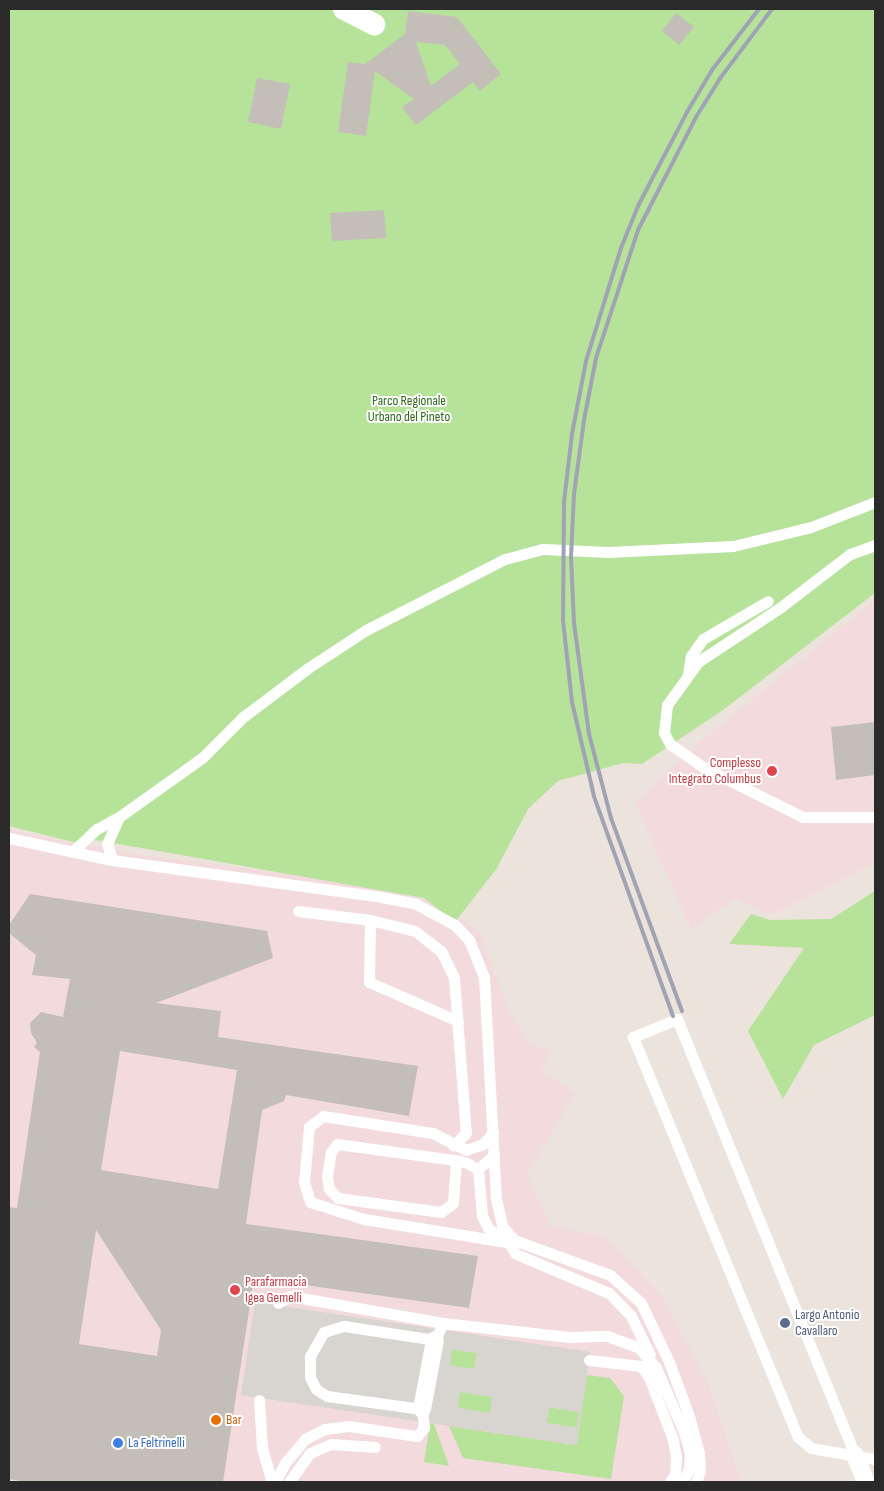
<!DOCTYPE html>
<html>
<head>
<meta charset="utf-8">
<style>
  body { margin:0 }
  #map { position:relative; width:884px; height:1491px; overflow:hidden; background:#ece4dc; font-family:"Sofia Sans Condensed",sans-serif }
  div>[style] { position:absolute }
  [style*='--x'] { left:calc(var(--x)*1px); top:calc(var(--y)*1px); width:calc(var(--w)*1px); rotate:calc(var(--a)*1deg) }
  .medical>* { inset:0; background:#f3dadc }
  .green>* { inset:0; background:#b6e29a }
  .plaza>* { inset:0; background:#d8d4cf }
  .building>* { inset:0; background:#c4beb9 }
  .service>* { height:11px; margin:-5.5px; padding:0 5.5px; transform-origin:5.5px; border-radius:5.5px; background:#fff }
  .pedestrian>* { height:18px; margin:-9px; padding:0 9px; transform-origin:9px; border-radius:9px; background:#fff }
  .minor>* { height:22px; margin:-11px; padding:0 11px; transform-origin:11px; border-radius:11px; background:#fff }
  .rail>* { height:4px; margin:-2px; padding:0 2px; transform-origin:2px; border-radius:2px; background:#9fa3b4 }
  .dots>* { width:14px; height:14px; translate:-50% -50%; box-sizing:border-box; border:2px solid #fff; border-radius:50% }
  span { translate:-50% -50%; white-space:nowrap; text-align:center; line-height:1.15; -webkit-text-stroke:4px #fff; paint-order:stroke }
  .park-label { font-size:14px; color:#2f661b }
  .health-label { font-size:14px; color:#be3a42 }
  .right { translate:-100% -50%; text-align:right }
  .left { translate:0 -50%; text-align:left }
  .service-label { font-size:14px; color:#4e5e75 }
  .food-label { font-size:14px; color:#c56008 }
  .shop-label { font-size:14px; color:#366cbe }
  .frame { position:absolute; inset:0; border:10px solid #2a2a2a; pointer-events:none }
</style>
</head>
<body>
<div id="map">
  <div class="medical">
    <i style="clip-path:polygon(875px 600px,875px 863px,771px 915px,735px 898px,691px 929px,635px 802px,701px 741px)"></i>
    <i style="clip-path:polygon(9px 830px,130px 853px,325px 879px,435px 901px,480px 932px,510px 1015px,528px 1041px,550px 1052px,541px 1070px,574px 1093px,527px 1175px,551px 1225px,607px 1238px,661px 1295px,708px 1383px,741px 1482px,9px 1482px)"></i>
  </div>
  <div class="green">
    <i style="clip-path:polygon(9px 9px,875px 9px,875px 593px,723px 710px,642px 764px,623px 763px,558px 781px,528px 809px,497px 868px,455px 922px,424px 898px,96px 840px,77px 843px,9px 826px)"></i>
    <i style="clip-path:polygon(875px 891px,875px 1015px,814px 1045px,783px 1099px,748px 1031px,804px 948px,729px 944px,751px 914px,770px 920px,831px 919px)"></i>
    <i style="clip-path:polygon(452px 1349px,477px 1353px,474px 1370px,449px 1365px)"></i>
    <i style="clip-path:polygon(587px 1375px,610px 1378px,624px 1396px,611px 1479px,463px 1458px,449px 1426px,576px 1445px)"></i>
    <i style="clip-path:polygon(460px 1392px,493px 1397px,490px 1414px,457px 1408px)"></i>
    <i style="clip-path:polygon(549px 1407px,579px 1412px,577px 1428px,546px 1423px)"></i>
    <i style="clip-path:polygon(430px 1423px,434px 1424px,449px 1466px,424px 1462px)"></i>
  </div>
  <div class="plaza">
    <i style="clip-path:polygon(evenodd,255px 1302px,590px 1352px,577px 1445px,241px 1395px,255px 1302px,452px 1349px,477px 1353px,474px 1369px,450px 1365px,452px 1349px,255px 1302px,460px 1392px,493px 1397px,490px 1413px,458px 1408px,460px 1392px,255px 1302px,549px 1407px,579px 1412px,577px 1428px,547px 1423px,549px 1407px)"></i>
  </div>
  <div class="building">
    <i style="clip-path:polygon(evenodd,408px 11px,457px 17px,501px 74px,480px 91px,473px 82px,416px 125px,402px 107px,414px 99px,375px 71px,366px 136px,338px 132px,348px 62px,365px 64px,405px 34px,408px 11px,416px 42px,445px 45px,460px 64px,431px 86px,416px 42px)"></i>
    <i style="clip-path:polygon(676px 13px,694px 27px,679px 45px,662px 31px)"></i>
    <i style="clip-path:polygon(257px 78px,290px 84px,281px 129px,248px 122px)"></i>
    <i style="clip-path:polygon(384px 210px,386px 238px,332px 241px,330px 213px)"></i>
    <i style="clip-path:polygon(875px 722px,875px 775px,836px 780px,831px 727px)"></i>
    <i style="clip-path:polygon(evenodd,30px 894px,267px 931px,273px 958px,156px 1003px,221px 1011px,218px 1037px,418px 1066px,409px 1116px,286px 1095px,284px 1101px,262px 1110px,246px 1224px,478px 1256px,469px 1308px,254px 1278px,223px 1482px,26px 1482px,9px 1479px,9px 1207px,17px 1208px,40px 1052px,34px 1047px,37px 1043px,31px 1033px,30px 1023px,41px 1012px,63px 1017px,70px 979px,32px 975px,36px 955px,9px 933px,9px 925px,30px 894px,120px 1051px,237px 1070px,218px 1189px,101px 1170px,120px 1051px,30px 894px,96px 1230px,161px 1330px,157px 1356px,79px 1344px,96px 1230px)"></i>
  </div>
  <div class="service">
    <i style="--x:875;--y:545;--w:27;--a:160"></i>
    <i style="--x:850;--y:554;--w:87;--a:142.5"></i>
    <i style="--x:781;--y:607;--w:100;--a:146.5"></i>
    <i style="--x:698;--y:662;--w:53;--a:125.8"></i>
    <i style="--x:667;--y:705;--w:28;--a:96"></i>
    <i style="--x:664;--y:733;--w:13;--a:61"></i>
    <i style="--x:670;--y:744;--w:40;--a:34.9"></i>
    <i style="--x:703;--y:767;--w:112;--a:26.6"></i>
    <i style="--x:803;--y:817;--w:72;--a:0"></i>
    <i style="--x:688;--y:674;--w:18;--a:-81"></i>
    <i style="--x:691;--y:656;--w:21;--a:-55"></i>
    <i style="--x:703;--y:639;--w:75;--a:-30.3"></i>
    <i style="--x:9;--y:838;--w:105;--a:12.1"></i>
    <i style="--x:112;--y:860;--w:272;--a:7.8"></i>
    <i style="--x:381;--y:897;--w:36;--a:11"></i>
    <i style="--x:416;--y:904;--w:44;--a:28.3"></i>
    <i style="--x:455;--y:925;--w:21;--a:47"></i>
    <i style="--x:469;--y:940;--w:40;--a:68"></i>
    <i style="--x:484;--y:977;--w:222;--a:86.9"></i>
    <i style="--x:496;--y:1199;--w:28;--a:77"></i>
    <i style="--x:502;--y:1226;--w:18;--a:49"></i>
    <i style="--x:514;--y:1240;--w:102;--a:20"></i>
    <i style="--x:610;--y:1275;--w:42;--a:42.1"></i>
    <i style="--x:641;--y:1303;--w:65;--a:64.6"></i>
    <i style="--x:669;--y:1362;--w:58;--a:69.7"></i>
    <i style="--x:689;--y:1416;--w:38;--a:75"></i>
    <i style="--x:699;--y:1453;--w:18;--a:87"></i>
    <i style="--x:700;--y:1471;--w:12;--a:110"></i>
    <i style="--x:72;--y:852;--w:34;--a:-43"></i>
    <i style="--x:97;--y:829;--w:25;--a:-29"></i>
    <i style="--x:119;--y:817;--w:103;--a:-35.5"></i>
    <i style="--x:203;--y:757;--w:57;--a:-45"></i>
    <i style="--x:243;--y:717;--w:81;--a:-37"></i>
    <i style="--x:308;--y:668;--w:69;--a:-33.2"></i>
    <i style="--x:366;--y:630;--w:156;--a:-27.1"></i>
    <i style="--x:505;--y:559;--w:39;--a:-15"></i>
    <i style="--x:543;--y:549;--w:65;--a:2.6"></i>
    <i style="--x:608;--y:552;--w:125;--a:-2.7"></i>
    <i style="--x:733;--y:546;--w:80;--a:-13.7"></i>
    <i style="--x:811;--y:527;--w:69;--a:-21.3"></i>
    <i style="--x:112;--y:860;--w:17;--a:-107"></i>
    <i style="--x:107;--y:844;--w:30;--a:-66"></i>
    <i style="--x:298;--y:911;--w:73;--a:7.1"></i>
    <i style="--x:370;--y:920;--w:46;--a:13.7"></i>
    <i style="--x:415;--y:931;--w:33;--a:38"></i>
    <i style="--x:441;--y:951;--w:30;--a:64"></i>
    <i style="--x:454;--y:978;--w:155;--a:85.6"></i>
    <i style="--x:466;--y:1133;--w:18;--a:135"></i>
    <i style="--x:370;--y:920;--w:62;--a:90.9"></i>
    <i style="--x:369;--y:982;--w:97;--a:23.7"></i>
    <i style="--x:493;--y:1132;--w:16;--a:130"></i>
    <i style="--x:483;--y:1144;--w:18;--a:161"></i>
    <i style="--x:466;--y:1150;--w:38;--a:-153"></i>
    <i style="--x:432;--y:1133;--w:110;--a:-171.1"></i>
    <i style="--x:323;--y:1116;--w:18;--a:142"></i>
    <i style="--x:309;--y:1127;--w:55;--a:95.2"></i>
    <i style="--x:304;--y:1182;--w:21;--a:73"></i>
    <i style="--x:310;--y:1202;--w:57;--a:17.5"></i>
    <i style="--x:364;--y:1219;--w:144;--a:9.2"></i>
    <i style="--x:494;--y:1155;--w:21;--a:139"></i>
    <i style="--x:478;--y:1169;--w:47;--a:85.1"></i>
    <i style="--x:482;--y:1216;--w:13;--a:63"></i>
    <i style="--x:488;--y:1228;--w:21;--a:37"></i>
    <i style="--x:456;--y:1160;--w:43;--a:94"></i>
    <i style="--x:453;--y:1203;--w:15;--a:143"></i>
    <i style="--x:441;--y:1212;--w:104;--a:-172.3"></i>
    <i style="--x:338;--y:1198;--w:13;--a:-135"></i>
    <i style="--x:329;--y:1189;--w:13;--a:-99"></i>
    <i style="--x:327;--y:1176;--w:24;--a:-81"></i>
    <i style="--x:331;--y:1152;--w:10;--a:-53"></i>
    <i style="--x:337;--y:1144;--w:120;--a:7.7"></i>
    <i style="--x:456;--y:1160;--w:9;--a:13"></i>
    <i style="--x:465;--y:1162;--w:15;--a:28"></i>
    <i style="--x:504;--y:1235;--w:22;--a:58"></i>
    <i style="--x:516;--y:1254;--w:101;--a:22.8"></i>
    <i style="--x:609;--y:1293;--w:32;--a:46"></i>
    <i style="--x:631;--y:1316;--w:43;--a:64"></i>
    <i style="--x:278;--y:1303;--w:14;--a:-30"></i>
    <i style="--x:290;--y:1296;--w:155;--a:10"></i>
    <i style="--x:589;--y:1360;--w:52;--a:6.6"></i>
    <i style="--x:641;--y:1366;--w:14;--a:54"></i>
    <i style="--x:649;--y:1377;--w:67;--a:69.1"></i>
    <i style="--x:673;--y:1440;--w:17;--a:80"></i>
    <i style="--x:676;--y:1457;--w:17;--a:93"></i>
    <i style="--x:675;--y:1474;--w:9;--a:122"></i>
    <i style="--x:259;--y:1400;--w:48;--a:86.4"></i>
    <i style="--x:262;--y:1448;--w:35;--a:74"></i>
    <i style="--x:855;--y:1455;--w:471;--a:-112.2"></i>
    <i style="--x:677;--y:1019;--w:48;--a:157.8"></i>
    <i style="--x:633;--y:1037;--w:433;--a:67.6"></i>
    <i style="--x:798;--y:1437;--w:17;--a:40"></i>
    <i style="--x:811;--y:1448;--w:65;--a:9.8"></i>
    <i style="--x:275;--y:1482;--w:21;--a:-62"></i>
    <i style="--x:285;--y:1463;--w:31;--a:-50"></i>
    <i style="--x:305;--y:1439;--w:22;--a:-27"></i>
    <i style="--x:325;--y:1429;--w:24;--a:-7"></i>
    <i style="--x:349;--y:1426;--w:69;--a:8.4"></i>
    <i style="--x:417;--y:1436;--w:11;--a:-49"></i>
    <i style="--x:424;--y:1428;--w:19;--a:-96"></i>
    <i style="--x:422;--y:1409;--w:96;--a:-172.2"></i>
    <i style="--x:327;--y:1396;--w:13;--a:-148"></i>
    <i style="--x:316;--y:1389;--w:13;--a:-117"></i>
    <i style="--x:310;--y:1377;--w:21;--a:-90"></i>
    <i style="--x:310;--y:1356;--w:28;--a:-60"></i>
    <i style="--x:324;--y:1332;--w:21;--a:-17"></i>
    <i style="--x:344;--y:1326;--w:92;--a:8.7"></i>
    <i style="--x:435;--y:1340;--w:19;--a:-65"></i>
    <i style="--x:443;--y:1323;--w:127;--a:6.3"></i>
    <i style="--x:569;--y:1337;--w:38;--a:-2"></i>
    <i style="--x:607;--y:1336;--w:33;--a:20"></i>
    <i style="--x:638;--y:1347;--w:28;--a:49"></i>
    <i style="--x:656;--y:1368;--w:70;--a:66.4"></i>
    <i style="--x:684;--y:1432;--w:22;--a:74"></i>
    <i style="--x:690;--y:1453;--w:16;--a:94"></i>
    <i style="--x:689;--y:1469;--w:15;--a:118"></i>
    <i style="--x:289;--y:1482;--w:36;--a:-54"></i>
    <i style="--x:310;--y:1453;--w:23;--a:-23"></i>
    <i style="--x:331;--y:1444;--w:44;--a:3.9"></i>
  </div>
  <div class="pedestrian">
    <i style="--x:422;--y:1409;--w:70;--a:-79.3"></i>
    <i style="--x:855;--y:1455;--w:29;--a:68"></i>
  </div>
  <div class="minor">
    <i style="--x:344;--y:9;--w:34;--a:27"></i>
  </div>
  <div class="rail">
    <i style="--x:682;--y:1011;--w:206;--a:-110.2"></i>
    <i style="--x:611;--y:818;--w:87;--a:-104.7"></i>
    <i style="--x:589;--y:734;--w:112;--a:-97.7"></i>
    <i style="--x:574;--y:623;--w:66;--a:-92.6"></i>
    <i style="--x:571;--y:557;--w:63;--a:-87.3"></i>
    <i style="--x:574;--y:494;--w:75;--a:-82.3"></i>
    <i style="--x:584;--y:420;--w:63;--a:-79"></i>
    <i style="--x:596;--y:358;--w:135;--a:-71.8"></i>
    <i style="--x:638;--y:230;--w:127;--a:-62.8"></i>
    <i style="--x:696;--y:117;--w:47;--a:-58"></i>
    <i style="--x:721;--y:77;--w:85;--a:-53.1"></i>
    <i style="--x:673;--y:1016;--w:234;--a:-109.8"></i>
    <i style="--x:594;--y:796;--w:97;--a:-103.2"></i>
    <i style="--x:572;--y:702;--w:81;--a:-96.3"></i>
    <i style="--x:563;--y:621;--w:119;--a:-89.5"></i>
    <i style="--x:564;--y:502;--w:68;--a:-83.3"></i>
    <i style="--x:572;--y:434;--w:74;--a:-79.1"></i>
    <i style="--x:586;--y:361;--w:118;--a:-72.8"></i>
    <i style="--x:621;--y:248;--w:48;--a:-67.8"></i>
    <i style="--x:639;--y:204;--w:104;--a:-62.4"></i>
    <i style="--x:687;--y:112;--w:49;--a:-59.2"></i>
    <i style="--x:712;--y:70;--w:77;--a:-52.4"></i>
  </div>
  <div class="dots">
    <i style="left:772px;top:771px;background:#e0444e"></i>
    <i style="left:235px;top:1290px;background:#e0444e"></i>
    <i style="left:785px;top:1323px;background:#5c6f8a"></i>
    <i style="left:216px;top:1420px;background:#e8710a"></i>
    <i style="left:118px;top:1443px;background:#3f7fe0"></i>
  </div>
  <div class="park-label">
    <span style="left:409px;top:409px">Parco Regionale<br>Urbano del Pineto</span>
  </div>
  <div class="health-label">
    <span class="right" style="left:761px;top:771px">Complesso<br>Integrato Columbus</span>
    <span class="left" style="left:245px;top:1290px">Parafarmacia<br>Igea Gemelli</span>
  </div>
  <div class="service-label">
    <span class="left" style="left:795px;top:1323px">Largo Antonio<br>Cavallaro</span>
  </div>
  <div class="food-label">
    <span class="left" style="left:226px;top:1420px">Bar</span>
  </div>
  <div class="shop-label">
    <span class="left" style="left:128px;top:1443px">La Feltrinelli</span>
  </div>
  <div class="frame"></div>
</div>
</body>
</html>
